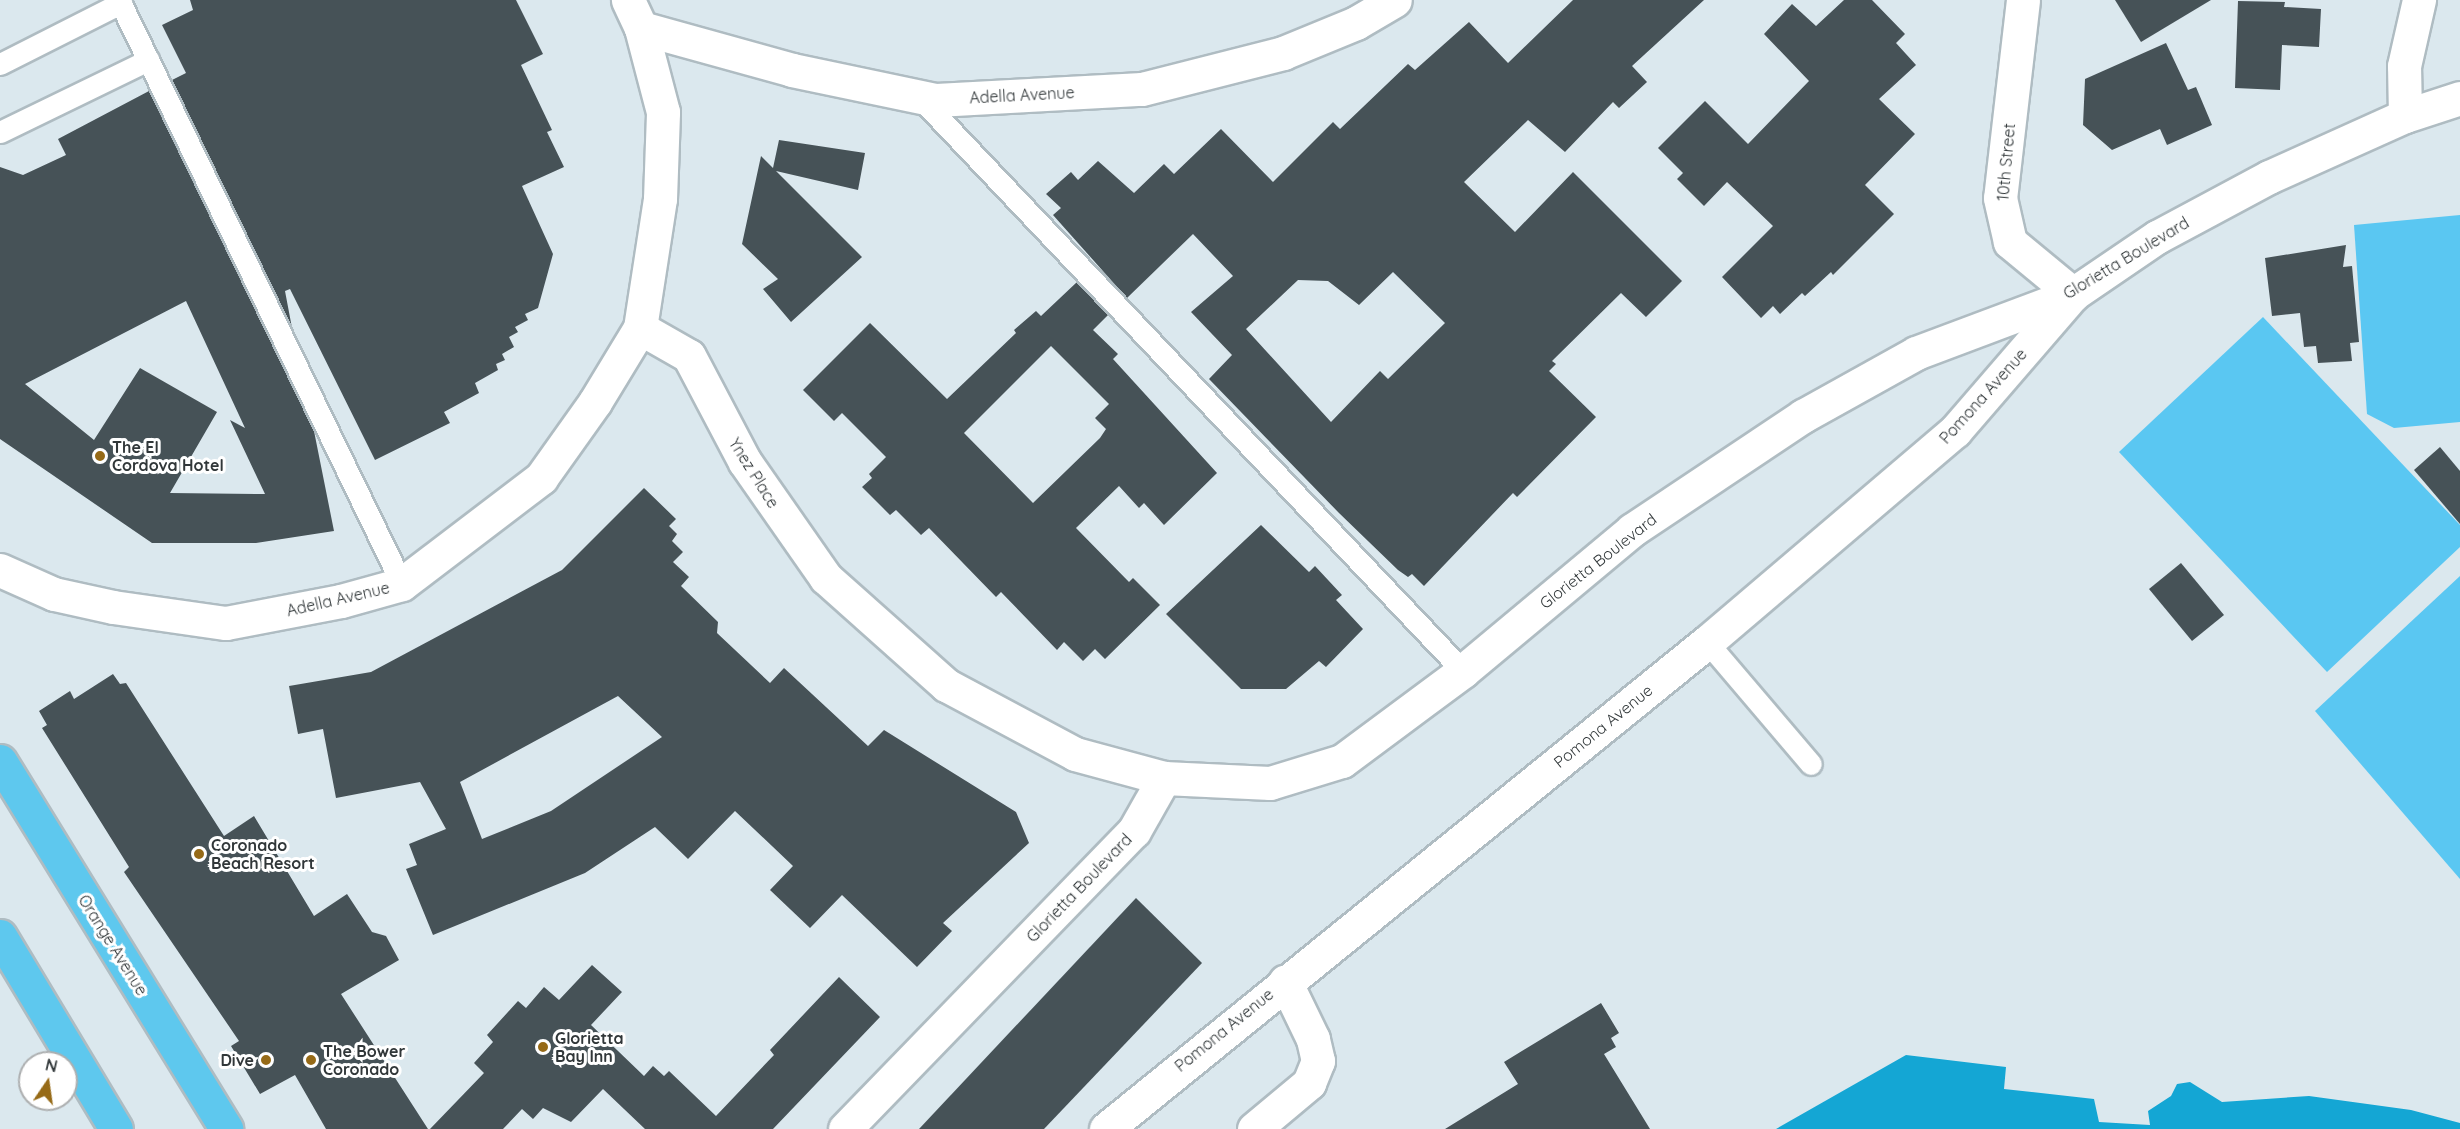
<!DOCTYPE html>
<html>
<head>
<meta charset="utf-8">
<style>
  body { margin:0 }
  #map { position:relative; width:2460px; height:1129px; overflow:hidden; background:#dbe8ee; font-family:Quicksand,sans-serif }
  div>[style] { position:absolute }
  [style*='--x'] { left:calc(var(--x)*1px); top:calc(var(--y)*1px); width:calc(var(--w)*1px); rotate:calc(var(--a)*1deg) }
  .green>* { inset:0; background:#5ac7f2 }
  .water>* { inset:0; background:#14a6d4 }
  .building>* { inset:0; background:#465257 }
  .roads { filter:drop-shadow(2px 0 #afbcc2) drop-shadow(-2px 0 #afbcc2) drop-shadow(0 2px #afbcc2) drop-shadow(0 -2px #afbcc2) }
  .service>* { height:21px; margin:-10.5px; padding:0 10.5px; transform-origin:10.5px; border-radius:10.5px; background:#fff }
  .minor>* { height:33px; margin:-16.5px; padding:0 16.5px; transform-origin:16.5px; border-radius:16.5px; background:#fff }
  .tertiary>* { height:33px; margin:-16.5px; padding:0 16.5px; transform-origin:16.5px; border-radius:16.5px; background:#fff }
  .trunk>* { height:33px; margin:-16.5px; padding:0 16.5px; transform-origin:16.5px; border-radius:16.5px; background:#5ec8ee }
  .dots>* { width:16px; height:16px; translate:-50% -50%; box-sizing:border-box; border:3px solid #fff; border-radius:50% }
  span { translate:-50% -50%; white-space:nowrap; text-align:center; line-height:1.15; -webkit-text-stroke:6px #fff; paint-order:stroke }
  .street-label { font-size:16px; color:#313739 }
  .poi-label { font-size:16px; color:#313739; font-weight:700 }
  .left { translate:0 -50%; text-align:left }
  .right { translate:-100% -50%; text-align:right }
  .north { position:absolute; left:18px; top:1051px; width:60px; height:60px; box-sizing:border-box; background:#fff; border:2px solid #adafb0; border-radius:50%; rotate:13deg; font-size:16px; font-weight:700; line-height:24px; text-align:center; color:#313739 }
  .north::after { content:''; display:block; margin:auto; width:21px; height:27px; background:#966a17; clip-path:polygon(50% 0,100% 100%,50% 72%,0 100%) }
</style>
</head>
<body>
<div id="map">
  <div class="green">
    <i style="clip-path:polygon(2460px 215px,2460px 422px,2394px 428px,2367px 414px,2354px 225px)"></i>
    <i style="clip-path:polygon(2263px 317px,2460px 525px,2460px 547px,2327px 672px,2119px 452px)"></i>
    <i style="clip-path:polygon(2460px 576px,2460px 879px,2315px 711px)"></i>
  </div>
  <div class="water">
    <i style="clip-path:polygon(1906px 1055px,2006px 1067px,2004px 1089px,2094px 1099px,2099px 1122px,2150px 1125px,2148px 1111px,2171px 1096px,2177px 1084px,2190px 1082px,2222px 1102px,2309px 1096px,2411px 1110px,2460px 1123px,2460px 1129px,1776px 1129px)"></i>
  </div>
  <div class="building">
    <i style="clip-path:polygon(190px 0,516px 0,543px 54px,521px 65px,552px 130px,547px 132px,564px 167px,522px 186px,553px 254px,538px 308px,525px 314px,528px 320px,515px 327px,518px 332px,509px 337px,514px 347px,502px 354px,505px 360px,496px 364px,498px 370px,475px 383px,479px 393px,444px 412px,450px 423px,375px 460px,290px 289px,285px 291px,292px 328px,172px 80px,186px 73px,162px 25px,193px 10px)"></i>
    <i style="clip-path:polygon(evenodd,1573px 0,1704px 0,1632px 66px,1647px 82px,1619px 108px,1613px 102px,1565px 152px,1528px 120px,1464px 182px,1515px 232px,1573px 172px,1682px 281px,1646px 317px,1621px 293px,1552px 361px,1556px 364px,1549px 371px,1596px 417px,1517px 497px,1513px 493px,1424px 586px,1412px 574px,1408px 577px,1398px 570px,1339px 513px,1209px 379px,1232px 355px,1191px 312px,1233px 276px,1193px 234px,1127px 298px,1053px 215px,1061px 208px,1046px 194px,1071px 172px,1078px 180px,1098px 161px,1134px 193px,1164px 164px,1174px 174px,1221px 129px,1273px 182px,1333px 122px,1340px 129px,1408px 64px,1415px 70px,1469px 22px,1508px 63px,1573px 0,1393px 272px,1445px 323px,1388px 379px,1380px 371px,1331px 422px,1246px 329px,1298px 280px,1328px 281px,1359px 305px,1393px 272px)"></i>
    <i style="clip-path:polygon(1844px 0,1872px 0,1905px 34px,1896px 43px,1916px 65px,1879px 99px,1915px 134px,1865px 185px,1894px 214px,1833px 275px,1831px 272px,1805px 296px,1802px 293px,1780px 314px,1773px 306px,1761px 318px,1722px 277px,1773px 226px,1727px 182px,1704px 206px,1677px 179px,1683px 173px,1658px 148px,1705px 101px,1748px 144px,1809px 81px,1764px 34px,1792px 4px,1816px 26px)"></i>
    <i style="clip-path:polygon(2115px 0,2211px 0,2141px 42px)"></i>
    <i style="clip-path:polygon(2238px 1px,2285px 2px,2284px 7px,2321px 9px,2319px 47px,2282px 45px,2280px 90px,2235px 88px)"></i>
    <i style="clip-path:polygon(2166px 43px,2188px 90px,2196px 87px,2212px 125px,2167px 145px,2160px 129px,2112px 150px,2083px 125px,2085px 79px)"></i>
    <i style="clip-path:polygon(evenodd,149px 91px,314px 431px,334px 531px,256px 543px,152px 543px,0 439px,0 167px,23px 175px,66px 155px,58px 139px,149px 91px,186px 301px,245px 428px,230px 420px,265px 494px,170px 493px,217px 412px,140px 368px,94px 440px,25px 384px,186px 301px)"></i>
    <i style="clip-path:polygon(779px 140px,865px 153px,858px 190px,776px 171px,862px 257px,791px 322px,763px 289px,778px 279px,742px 244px,761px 156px,773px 168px)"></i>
    <i style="clip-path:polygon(2346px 245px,2343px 267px,2352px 266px,2359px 342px,2350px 343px,2352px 361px,2318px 363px,2316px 346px,2304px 347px,2300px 313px,2272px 316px,2265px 258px)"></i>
    <i style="clip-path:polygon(evenodd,1077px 282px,1108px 315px,1093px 330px,1118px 354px,1113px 359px,1217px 473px,1164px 525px,1144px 503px,1139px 508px,1119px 486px,1076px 528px,1129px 582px,1133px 578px,1160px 605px,1105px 659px,1095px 649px,1083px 661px,1064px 642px,1057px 650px,1001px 592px,996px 597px,929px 528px,921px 535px,896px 510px,890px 515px,862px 487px,872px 478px,869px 474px,886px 457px,842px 413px,834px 421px,803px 390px,870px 323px,947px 399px,1016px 333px,1014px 330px,1036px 311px,1041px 316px,1077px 282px,1051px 346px,1109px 404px,1095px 418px,1106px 429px,1100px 438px,1033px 503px,964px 433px,1051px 346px)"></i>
    <i style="clip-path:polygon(2440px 447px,2460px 471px,2460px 524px,2414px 470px)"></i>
    <i style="clip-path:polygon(evenodd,644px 488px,676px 519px,669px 526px,677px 534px,672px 541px,683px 552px,673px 562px,689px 577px,681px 586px,718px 622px,717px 633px,770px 683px,784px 668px,868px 746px,884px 730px,1016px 812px,1029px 843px,943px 923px,952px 931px,917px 967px,842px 895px,810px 928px,770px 890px,793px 866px,735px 811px,688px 859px,655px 827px,585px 873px,433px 935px,406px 869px,417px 865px,409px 844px,446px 829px,420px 782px,336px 798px,323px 729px,298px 734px,289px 686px,371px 672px,562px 570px,644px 488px,618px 696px,662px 737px,551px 811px,482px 839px,460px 782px,618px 696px)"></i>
    <i style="clip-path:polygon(1261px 525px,1309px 572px,1315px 566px,1342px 595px,1336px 600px,1363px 629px,1326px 667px,1319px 661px,1286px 689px,1241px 689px,1166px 614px)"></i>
    <i style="clip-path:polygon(2181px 563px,2224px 615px,2192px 641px,2149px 589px)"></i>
    <i style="clip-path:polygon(113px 674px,120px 684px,126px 683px,224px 836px,254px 816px,314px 916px,347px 894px,372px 932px,386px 936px,399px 960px,341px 994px,428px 1129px,326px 1129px,295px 1075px,260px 1094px,231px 1046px,239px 1041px,124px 872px,129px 867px,42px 728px,47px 725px,39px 711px,70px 691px,74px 699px)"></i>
    <i style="clip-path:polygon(1136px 898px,1202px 963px,1044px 1129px,919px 1129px)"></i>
    <i style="clip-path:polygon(592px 965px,622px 992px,591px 1025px,644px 1076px,653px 1066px,664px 1076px,669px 1071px,716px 1116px,774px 1055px,770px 1050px,839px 977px,880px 1017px,773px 1129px,645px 1129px,603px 1089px,571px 1122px,543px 1108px,533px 1119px,522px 1109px,503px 1129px,430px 1129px,484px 1073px,474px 1063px,493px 1042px,487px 1035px,518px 1001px,526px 1008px,544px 987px,559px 1000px)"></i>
    <i style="clip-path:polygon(1601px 1003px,1619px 1033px,1611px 1038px,1616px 1047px,1604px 1054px,1650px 1129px,1445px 1129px,1518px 1084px,1504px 1062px)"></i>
  </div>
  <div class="roads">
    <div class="service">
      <i style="--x:119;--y:0;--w:649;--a:64.15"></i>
      <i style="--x:0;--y:64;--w:136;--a:-26.8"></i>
      <i style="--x:920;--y:98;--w:789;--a:46.54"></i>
      <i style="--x:0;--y:132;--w:165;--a:-25.9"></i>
      <i style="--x:1707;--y:642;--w:160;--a:49.6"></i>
    </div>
    <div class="minor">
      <i style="--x:845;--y:1129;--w:415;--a:-45.9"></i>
      <i style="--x:1134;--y:831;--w:61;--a:-60.5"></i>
      <i style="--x:1254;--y:1129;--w:72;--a:-39.9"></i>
      <i style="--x:1309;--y:1083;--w:24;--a:-68"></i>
      <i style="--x:1318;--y:1061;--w:23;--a:-103"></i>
      <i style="--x:1313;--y:1039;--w:64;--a:-115.8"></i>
    </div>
    <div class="tertiary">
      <i style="--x:2023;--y:0;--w:199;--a:96.6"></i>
      <i style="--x:2000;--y:198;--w:45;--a:77.2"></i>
      <i style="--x:2010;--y:242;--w:82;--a:39.5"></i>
      <i style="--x:641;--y:28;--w:157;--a:15.5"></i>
      <i style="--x:792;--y:70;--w:147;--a:11.8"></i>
      <i style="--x:936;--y:100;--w:206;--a:-3.1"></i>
      <i style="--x:1142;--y:89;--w:146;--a:-14.3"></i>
      <i style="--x:1283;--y:53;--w:79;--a:-22.3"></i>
      <i style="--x:1356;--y:23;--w:45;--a:-30.5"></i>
      <i style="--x:2405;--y:116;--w:50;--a:-91.1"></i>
      <i style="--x:2404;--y:66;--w:68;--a:-77.2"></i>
      <i style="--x:640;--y:328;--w:56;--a:29.7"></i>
      <i style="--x:689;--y:356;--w:120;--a:62.2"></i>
      <i style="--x:745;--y:462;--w:141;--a:55.1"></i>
      <i style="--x:826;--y:578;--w:161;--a:41.7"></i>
      <i style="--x:946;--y:685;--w:146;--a:28.1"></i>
      <i style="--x:1075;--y:754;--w:92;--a:15.1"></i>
      <i style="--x:1164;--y:778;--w:106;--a:2.7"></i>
      <i style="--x:1270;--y:783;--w:75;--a:-17"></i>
      <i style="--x:1342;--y:761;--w:151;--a:-36.6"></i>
      <i style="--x:1463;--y:671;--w:220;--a:-39.8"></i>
      <i style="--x:1632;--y:530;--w:206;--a:-33.7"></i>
      <i style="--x:1803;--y:416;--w:129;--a:-29.1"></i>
      <i style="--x:1916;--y:353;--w:168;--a:-20.6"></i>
      <i style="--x:2073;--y:294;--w:102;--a:-34.2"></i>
      <i style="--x:2157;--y:237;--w:127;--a:-28.2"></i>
      <i style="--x:2269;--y:177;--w:149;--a:-24.2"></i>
      <i style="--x:2405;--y:116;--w:58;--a:-18.1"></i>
      <i style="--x:0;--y:570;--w:59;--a:24"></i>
      <i style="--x:54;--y:594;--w:60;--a:12.4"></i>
      <i style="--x:113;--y:607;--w:114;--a:8.1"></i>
      <i style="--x:226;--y:623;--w:117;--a:-10.8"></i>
      <i style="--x:341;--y:601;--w:63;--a:-15.6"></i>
      <i style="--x:402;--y:584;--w:175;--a:-37.3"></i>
      <i style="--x:541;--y:478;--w:93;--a:-54.6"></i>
      <i style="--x:595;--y:402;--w:87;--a:-58.7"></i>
      <i style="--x:640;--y:328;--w:131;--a:-81.2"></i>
      <i style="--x:660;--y:199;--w:87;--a:-88"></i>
      <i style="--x:663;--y:112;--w:87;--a:-104.7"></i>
      <i style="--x:641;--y:28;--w:31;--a:-115"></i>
      <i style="--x:1106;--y:1129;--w:774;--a:-39.02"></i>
      <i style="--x:1707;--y:642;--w:326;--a:-40.4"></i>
      <i style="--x:1955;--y:431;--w:176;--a:-49.2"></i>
    </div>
    <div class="trunk">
      <i style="--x:0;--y:761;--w:432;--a:58.4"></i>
      <i style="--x:0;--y:936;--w:225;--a:59"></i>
    </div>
  </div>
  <div class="dots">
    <i style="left:100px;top:456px;background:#966a17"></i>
    <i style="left:199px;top:854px;background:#966a17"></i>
    <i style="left:543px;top:1047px;background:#966a17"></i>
    <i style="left:266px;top:1060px;background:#966a17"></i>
    <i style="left:311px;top:1060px;background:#966a17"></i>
  </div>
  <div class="street-label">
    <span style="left:1022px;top:95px;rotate:-3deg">Adella Avenue</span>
    <span style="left:2006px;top:162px;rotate:-85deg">10th Street</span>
    <span style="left:2126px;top:258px;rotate:-31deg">Glorietta Boulevard</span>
    <span style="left:1983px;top:396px;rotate:-48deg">Pomona Avenue</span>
    <span style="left:754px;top:473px;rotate:58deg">Ynez Place</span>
    <span style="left:1598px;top:561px;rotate:-38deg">Glorietta Boulevard</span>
    <span style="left:338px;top:599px;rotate:-13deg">Adella Avenue</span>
    <span style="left:1603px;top:726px;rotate:-39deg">Pomona Avenue</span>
    <span style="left:1079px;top:888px;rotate:-46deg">Glorietta Boulevard</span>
    <span style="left:113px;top:945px;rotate:58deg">Orange Avenue</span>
    <span style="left:1224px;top:1030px;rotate:-39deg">Pomona Avenue</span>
  </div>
  <div class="poi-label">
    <span class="left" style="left:112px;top:456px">The El<br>Cordova Hotel</span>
    <span class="left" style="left:211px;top:854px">Coronado<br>Beach Resort</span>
    <span class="left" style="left:555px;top:1047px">Glorietta<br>Bay Inn</span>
    <span class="left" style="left:323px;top:1060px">The Bower<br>Coronado</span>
    <span class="right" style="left:254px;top:1060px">Dive</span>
  </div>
  <div class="north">N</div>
</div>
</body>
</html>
